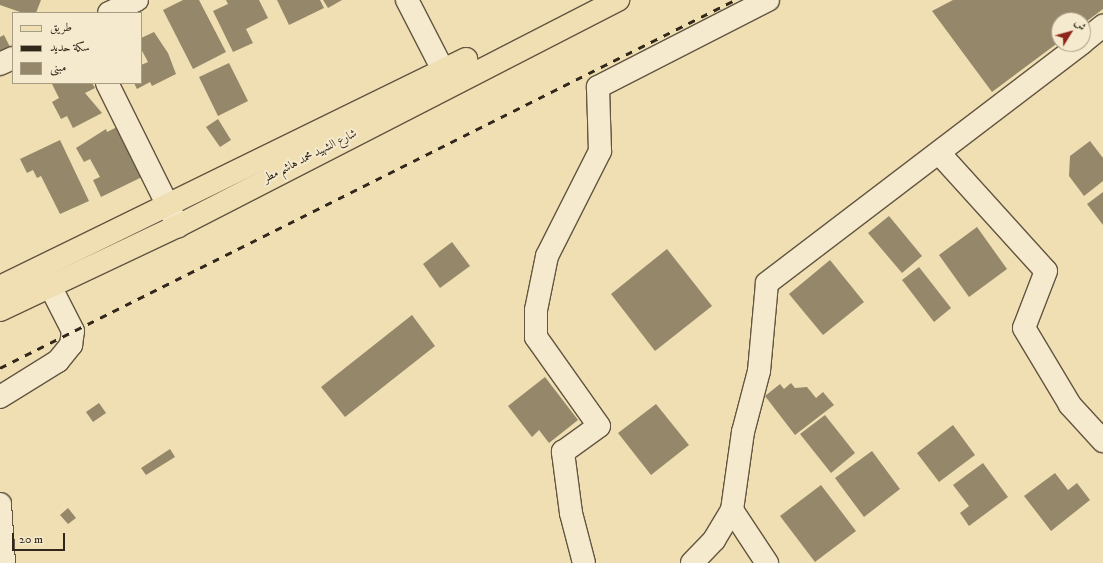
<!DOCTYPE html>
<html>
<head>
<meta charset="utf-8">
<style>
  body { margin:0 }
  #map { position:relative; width:1103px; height:563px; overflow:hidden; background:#f0dfb3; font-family:"IM FELL DW Pica",Amiri,serif }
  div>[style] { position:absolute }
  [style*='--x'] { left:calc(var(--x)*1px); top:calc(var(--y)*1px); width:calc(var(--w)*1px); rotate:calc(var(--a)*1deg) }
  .building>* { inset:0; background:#95876a }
  .roads { filter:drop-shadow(1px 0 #625541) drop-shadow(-1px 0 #625541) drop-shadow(0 1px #625541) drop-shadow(0 -1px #625541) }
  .minor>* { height:22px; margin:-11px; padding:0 11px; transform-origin:11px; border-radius:11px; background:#f5eace }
  .major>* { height:22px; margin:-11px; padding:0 11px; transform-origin:11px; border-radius:11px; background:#f0dfb3 }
  .rail>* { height:3px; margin-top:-1.5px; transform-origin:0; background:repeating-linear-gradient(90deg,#32271b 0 7px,transparent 0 14px) }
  span { translate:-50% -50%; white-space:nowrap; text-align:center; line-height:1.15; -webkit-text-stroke:4px #f5eace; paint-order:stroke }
  .street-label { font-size:12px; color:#32271b }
  .legend { position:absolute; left:12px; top:12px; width:130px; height:72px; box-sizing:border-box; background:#f5eace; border:1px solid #a79c86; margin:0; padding:5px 7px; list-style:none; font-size:12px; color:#32271b }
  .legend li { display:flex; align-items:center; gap:8px; height:20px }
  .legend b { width:20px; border:1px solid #a79c86 }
  .north { position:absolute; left:1051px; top:12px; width:40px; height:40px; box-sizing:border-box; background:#f5eace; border:1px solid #a79c86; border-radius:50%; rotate:53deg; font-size:11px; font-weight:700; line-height:16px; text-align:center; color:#32271b }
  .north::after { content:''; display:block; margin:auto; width:14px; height:18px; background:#8f2418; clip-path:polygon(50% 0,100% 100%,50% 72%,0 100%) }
  .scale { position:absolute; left:12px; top:533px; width:53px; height:18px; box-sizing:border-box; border:2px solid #32271b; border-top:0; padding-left:5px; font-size:12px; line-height:14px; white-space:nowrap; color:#32271b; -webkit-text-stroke:3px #f5eace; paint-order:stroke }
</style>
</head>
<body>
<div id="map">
  <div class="building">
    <i style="clip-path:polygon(0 0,41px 0,36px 13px,23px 13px,0 5px)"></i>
    <i style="clip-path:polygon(183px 0,199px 0,226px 52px,193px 69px,163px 10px)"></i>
    <i style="clip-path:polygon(226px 0,259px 0,268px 18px,246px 29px,253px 43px,233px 52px,213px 11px,228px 4px)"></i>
    <i style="clip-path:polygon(277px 0,320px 0,324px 8px,289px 25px)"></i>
    <i style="clip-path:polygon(323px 0,342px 0,328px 8px)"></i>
    <i style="clip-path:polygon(953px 0,1103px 0,1103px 9px,1083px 24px,1083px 20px,1059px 20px,1059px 42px,992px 92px,932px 11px)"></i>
    <i style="clip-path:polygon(154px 32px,168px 53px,176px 74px,152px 86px,150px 82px,137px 89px,134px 83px,141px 83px,141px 65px,148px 62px,141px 49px,141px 38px)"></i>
    <i style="clip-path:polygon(4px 35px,10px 47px,0 52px,0 37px)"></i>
    <i style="clip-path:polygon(229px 63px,248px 101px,218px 116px,199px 77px)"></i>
    <i style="clip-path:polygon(84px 83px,92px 83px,95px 88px,85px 93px,102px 113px,73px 128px,67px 116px,61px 119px,52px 102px,59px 98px,52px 84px)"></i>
    <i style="clip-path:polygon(218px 119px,231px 140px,220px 147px,206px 127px)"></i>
    <i style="clip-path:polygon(117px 127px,142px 177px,101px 197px,93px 180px,100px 177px,90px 159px,84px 162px,76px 148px,106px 129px,107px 132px)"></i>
    <i style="clip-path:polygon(60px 140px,89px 201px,60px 214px,41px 176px,37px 178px,33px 170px,27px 173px,20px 159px)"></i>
    <i style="clip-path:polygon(1090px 141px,1103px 158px,1103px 181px,1084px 196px,1069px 176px,1070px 156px)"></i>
    <i style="clip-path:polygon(1103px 192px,1103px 225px,1087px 204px)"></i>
    <i style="clip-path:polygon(889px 216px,922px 256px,902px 273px,868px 233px)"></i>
    <i style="clip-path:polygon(977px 227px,1007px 269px,969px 297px,939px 255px)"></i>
    <i style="clip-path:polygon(452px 242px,470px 266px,440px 288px,423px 264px)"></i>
    <i style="clip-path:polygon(667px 249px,712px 306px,655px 351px,611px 294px)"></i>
    <i style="clip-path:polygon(830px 260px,864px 302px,823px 335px,789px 294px)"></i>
    <i style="clip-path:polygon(919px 267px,951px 308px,934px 322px,902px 280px)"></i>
    <i style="clip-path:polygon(412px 315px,435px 346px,345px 417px,321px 387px)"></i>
    <i style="clip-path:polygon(545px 377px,578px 420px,549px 443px,539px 430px,532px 437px,508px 406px)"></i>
    <i style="clip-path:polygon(791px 383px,795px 388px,807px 387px,816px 398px,823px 392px,834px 405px,795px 435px,765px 396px,780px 384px,784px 389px)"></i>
    <i style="clip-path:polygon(99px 403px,106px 413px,93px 422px,86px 412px)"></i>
    <i style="clip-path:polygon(656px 404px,689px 445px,651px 475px,618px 433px)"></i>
    <i style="clip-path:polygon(825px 415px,855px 453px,831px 473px,800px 434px)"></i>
    <i style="clip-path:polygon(953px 425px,975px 455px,939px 482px,917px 453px)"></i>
    <i style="clip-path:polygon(170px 449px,175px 457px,146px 475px,141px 468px)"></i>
    <i style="clip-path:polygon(872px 451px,900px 489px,864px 517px,835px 478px)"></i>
    <i style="clip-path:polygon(983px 463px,1008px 497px,969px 526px,960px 513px,969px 506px,953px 485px)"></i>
    <i style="clip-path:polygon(1055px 473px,1068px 490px,1077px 483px,1090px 500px,1051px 531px,1024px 496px)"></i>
    <i style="clip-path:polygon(821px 485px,856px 531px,815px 562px,780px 516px)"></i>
    <i style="clip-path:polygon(68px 508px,76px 518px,68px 524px,60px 515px)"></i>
  </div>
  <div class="roads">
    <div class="minor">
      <i style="--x:407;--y:0;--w:79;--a:62.8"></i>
      <i style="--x:109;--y:13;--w:31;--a:-25"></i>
      <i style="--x:1083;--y:42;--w:26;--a:-39"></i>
      <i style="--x:0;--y:64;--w:14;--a:-25"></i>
      <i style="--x:107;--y:83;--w:160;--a:63.6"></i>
      <i style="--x:939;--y:153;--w:159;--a:47.8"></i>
      <i style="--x:1046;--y:271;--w:61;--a:111.1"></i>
      <i style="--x:1024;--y:328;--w:90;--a:59.1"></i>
      <i style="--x:1070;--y:405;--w:49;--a:47.5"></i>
      <i style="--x:0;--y:397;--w:68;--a:-31.8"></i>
      <i style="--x:58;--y:361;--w:21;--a:-51"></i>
      <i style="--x:71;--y:345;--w:14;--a:-82"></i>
      <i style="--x:73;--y:331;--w:51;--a:-117.1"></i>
      <i style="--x:0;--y:504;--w:59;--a:86.1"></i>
      <i style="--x:732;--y:510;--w:64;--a:56.6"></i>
      <i style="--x:584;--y:563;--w:52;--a:-104.6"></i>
      <i style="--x:571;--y:513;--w:62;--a:-97.5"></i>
      <i style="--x:563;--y:452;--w:44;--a:-35.8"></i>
      <i style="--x:599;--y:426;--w:109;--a:-125.3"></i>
      <i style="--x:536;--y:337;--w:27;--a:-90"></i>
      <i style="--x:536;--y:310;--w:55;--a:-78.5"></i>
      <i style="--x:547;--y:256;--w:118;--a:-63.2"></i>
      <i style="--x:600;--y:151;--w:64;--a:-91.8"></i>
      <i style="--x:598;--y:87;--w:191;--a:-27.1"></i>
      <i style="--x:692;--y:563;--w:32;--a:-46"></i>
      <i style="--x:714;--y:540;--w:35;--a:-59"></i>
      <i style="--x:732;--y:510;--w:79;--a:-82"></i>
      <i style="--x:743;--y:432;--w:63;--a:-75.3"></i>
      <i style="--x:759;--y:371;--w:88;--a:-84.8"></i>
      <i style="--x:767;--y:283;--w:395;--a:-37.3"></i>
    </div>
    <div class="major">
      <i style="--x:0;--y:287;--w:519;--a:-26.07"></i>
      <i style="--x:0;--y:310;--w:197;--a:-25.3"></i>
      <i style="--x:178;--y:226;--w:495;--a:-27.2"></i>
    </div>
  </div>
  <div class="rail">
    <i style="--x:0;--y:368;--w:822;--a:-26.6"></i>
  </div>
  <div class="street-label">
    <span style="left:310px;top:156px;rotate:-27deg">شارع الشهيد محمد هاشم مطر</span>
  </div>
  <ul class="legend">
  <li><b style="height:5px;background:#f0dfb3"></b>طريق</li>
  <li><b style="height:5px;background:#32271b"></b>سكة حديد</li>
  <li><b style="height:11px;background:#95876a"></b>مبنى</li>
  </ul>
  <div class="north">ش</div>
  <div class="scale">20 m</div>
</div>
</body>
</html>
